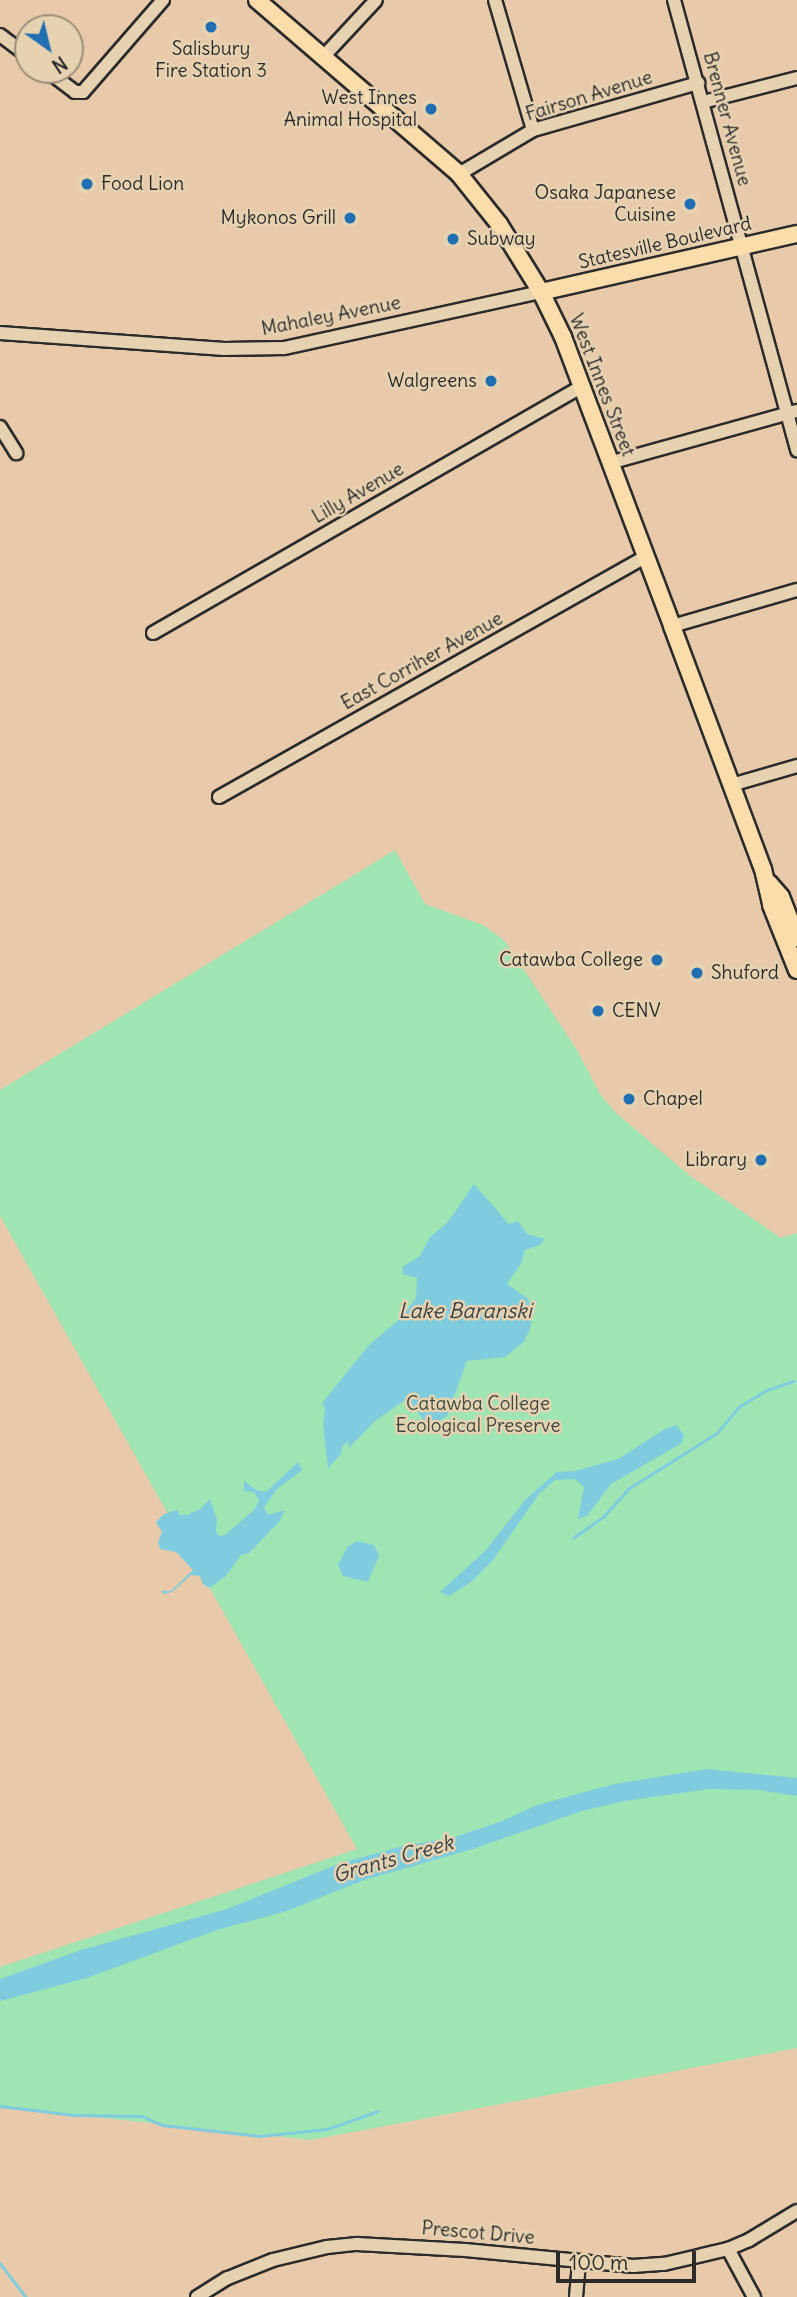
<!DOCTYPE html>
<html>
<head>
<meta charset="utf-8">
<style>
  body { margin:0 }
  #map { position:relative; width:797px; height:2297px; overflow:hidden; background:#e8caaa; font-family:Delius,sans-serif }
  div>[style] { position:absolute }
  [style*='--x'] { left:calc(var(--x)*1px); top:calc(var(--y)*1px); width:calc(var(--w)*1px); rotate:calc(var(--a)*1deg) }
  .green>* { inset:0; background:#9ee5b3 }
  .water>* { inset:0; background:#7fccde }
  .stream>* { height:2.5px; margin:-1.25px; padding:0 1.25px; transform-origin:1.25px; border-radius:1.25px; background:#7fccde }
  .roads { filter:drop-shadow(2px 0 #2b2b2b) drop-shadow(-2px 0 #2b2b2b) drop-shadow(0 2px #2b2b2b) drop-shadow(0 -2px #2b2b2b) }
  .minor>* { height:12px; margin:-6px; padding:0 6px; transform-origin:6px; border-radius:6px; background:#e6d1b0 }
  .major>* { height:16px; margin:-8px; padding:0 8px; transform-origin:8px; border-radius:8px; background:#faddab }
  .dots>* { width:19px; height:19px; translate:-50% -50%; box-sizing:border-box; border:4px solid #e6d1b0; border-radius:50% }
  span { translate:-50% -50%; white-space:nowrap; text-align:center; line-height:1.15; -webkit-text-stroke:5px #e6d1b0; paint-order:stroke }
  .poi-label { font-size:19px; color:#2b2b2b }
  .right { translate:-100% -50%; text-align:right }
  .left { translate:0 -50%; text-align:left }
  .street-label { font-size:19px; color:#2b2b2b }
  .park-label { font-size:19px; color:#3c473f }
  .water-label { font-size:21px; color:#384346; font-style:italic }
  .north { position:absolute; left:14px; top:14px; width:70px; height:70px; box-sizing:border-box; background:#e6d1b0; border:2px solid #9b8f7b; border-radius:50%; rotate:146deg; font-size:19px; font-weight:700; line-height:28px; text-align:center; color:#2b2b2b }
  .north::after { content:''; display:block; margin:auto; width:24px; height:32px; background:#1f6fb2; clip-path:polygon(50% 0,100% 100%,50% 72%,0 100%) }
  .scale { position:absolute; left:556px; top:2251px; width:140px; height:32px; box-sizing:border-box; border:4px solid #2b2b2b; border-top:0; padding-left:9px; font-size:21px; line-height:24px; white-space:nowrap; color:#2b2b2b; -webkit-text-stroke:5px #e6d1b0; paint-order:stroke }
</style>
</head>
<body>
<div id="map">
  <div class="green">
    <i style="clip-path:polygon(395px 850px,425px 904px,483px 925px,505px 941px,577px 1050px,600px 1094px,616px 1113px,689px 1175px,781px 1238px,797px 1233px,797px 2048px,311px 2140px,0 2107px,0 1967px,357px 1849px,0 1216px,0 1090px)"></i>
  </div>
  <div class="water">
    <i style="clip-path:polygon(474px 1184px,509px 1224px,518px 1221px,527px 1234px,545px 1239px,540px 1245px,525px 1250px,521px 1264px,507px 1284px,527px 1298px,534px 1309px,529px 1332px,524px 1342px,505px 1357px,467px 1361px,447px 1416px,439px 1421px,425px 1422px,408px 1398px,375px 1421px,349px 1448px,348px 1442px,343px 1445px,341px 1454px,328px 1468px,323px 1425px,325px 1409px,322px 1403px,369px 1345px,401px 1318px,416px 1298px,417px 1278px,403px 1274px,402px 1267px,420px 1256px,430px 1237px,448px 1222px)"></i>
    <i style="clip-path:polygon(676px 1425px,684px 1435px,682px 1443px,611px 1484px,587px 1516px,578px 1519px,584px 1487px,575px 1479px,555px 1480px,539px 1494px,493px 1560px,471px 1582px,449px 1596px,440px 1592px,487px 1549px,526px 1499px,557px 1472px,575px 1471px,618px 1459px,665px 1429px)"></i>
    <i style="clip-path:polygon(298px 1462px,302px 1470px,277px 1489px,264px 1507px,268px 1515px,285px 1510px,279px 1522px,249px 1553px,241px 1555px,226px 1576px,209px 1588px,203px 1584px,200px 1576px,191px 1575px,172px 1592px,163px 1594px,161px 1591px,171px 1591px,193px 1570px,176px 1552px,160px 1549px,158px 1542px,162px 1532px,156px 1522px,164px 1514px,177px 1510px,180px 1515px,187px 1515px,200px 1509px,210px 1499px,217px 1520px,216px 1532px,219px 1536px,225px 1535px,254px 1510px,259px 1500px,254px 1492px,244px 1491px,244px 1481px,256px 1490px,266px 1492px)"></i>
    <i style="clip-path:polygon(357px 1541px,374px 1545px,379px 1555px,368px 1582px,343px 1576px,338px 1565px,347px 1547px)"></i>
    <i style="clip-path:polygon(707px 1769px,797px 1778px,797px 1796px,759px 1790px,709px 1789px,625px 1801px,582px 1811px,473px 1849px,364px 1880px,287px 1911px,217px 1930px,87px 1978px,0 2001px,0 1979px,81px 1950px,227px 1909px,341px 1863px,403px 1846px,455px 1837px,502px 1821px,537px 1805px,614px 1784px)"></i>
  </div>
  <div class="stream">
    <i style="--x:573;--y:1538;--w:38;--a:-35"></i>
    <i style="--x:604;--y:1516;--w:36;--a:-48"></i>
    <i style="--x:628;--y:1489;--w:105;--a:-32.2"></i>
    <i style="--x:717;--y:1433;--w:35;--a:-50"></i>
    <i style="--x:740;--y:1406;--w:31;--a:-31"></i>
    <i style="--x:767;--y:1390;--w:28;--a:-19"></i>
    <i style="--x:0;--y:2106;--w:74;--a:7"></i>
    <i style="--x:73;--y:2115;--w:69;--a:0.8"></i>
    <i style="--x:142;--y:2116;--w:22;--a:24"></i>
    <i style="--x:162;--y:2125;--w:99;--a:6.4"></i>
    <i style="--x:260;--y:2136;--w:67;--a:-6"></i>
    <i style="--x:327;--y:2129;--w:54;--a:-19.4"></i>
    <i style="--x:0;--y:2263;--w:43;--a:52.6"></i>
  </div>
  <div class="roads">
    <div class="minor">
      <i style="--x:495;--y:0;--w:135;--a:73.7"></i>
      <i style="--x:674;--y:0;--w:467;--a:74.7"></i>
      <i style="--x:0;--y:35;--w:35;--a:37"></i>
      <i style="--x:324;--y:56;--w:76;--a:-47.1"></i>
      <i style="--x:46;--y:70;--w:36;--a:37"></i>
      <i style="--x:75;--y:92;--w:8;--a:0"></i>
      <i style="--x:83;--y:92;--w:122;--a:-49"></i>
      <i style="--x:703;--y:102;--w:97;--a:-14.3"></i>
      <i style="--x:459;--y:174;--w:86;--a:-30.7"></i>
      <i style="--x:533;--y:130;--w:172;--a:-15.9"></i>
      <i style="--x:0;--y:333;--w:225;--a:4.1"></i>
      <i style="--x:224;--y:349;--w:60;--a:-1"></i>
      <i style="--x:284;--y:348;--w:263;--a:-12.3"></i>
      <i style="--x:0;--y:427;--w:31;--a:58"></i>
      <i style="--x:609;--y:463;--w:195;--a:-15.5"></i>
      <i style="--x:672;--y:626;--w:130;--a:-16.1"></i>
      <i style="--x:153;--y:633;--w:494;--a:-29.9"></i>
      <i style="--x:731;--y:785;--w:69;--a:-16.1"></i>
      <i style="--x:219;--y:797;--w:488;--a:-29.4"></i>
      <i style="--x:728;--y:2249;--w:55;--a:61.6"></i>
      <i style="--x:197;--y:2297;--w:36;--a:-32"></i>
      <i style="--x:228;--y:2278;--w:48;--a:-21.8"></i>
      <i style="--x:273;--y:2260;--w:56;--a:-13.5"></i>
      <i style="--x:327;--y:2247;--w:30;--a:-6"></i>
      <i style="--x:357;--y:2244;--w:108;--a:3.2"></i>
      <i style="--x:465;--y:2250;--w:169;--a:5.4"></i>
      <i style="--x:633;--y:2266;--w:31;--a:-4"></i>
      <i style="--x:664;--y:2264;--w:66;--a:-13.2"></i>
      <i style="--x:728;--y:2249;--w:23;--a:-23"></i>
      <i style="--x:749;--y:2240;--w:56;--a:-31.1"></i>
      <i style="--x:576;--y:2297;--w:35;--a:-85"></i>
    </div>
    <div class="major">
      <i style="--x:257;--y:0;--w:267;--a:40.7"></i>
      <i style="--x:459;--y:174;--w:64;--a:51.3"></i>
      <i style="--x:499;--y:224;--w:80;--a:58.3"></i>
      <i style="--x:541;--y:292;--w:50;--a:63.9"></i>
      <i style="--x:563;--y:337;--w:309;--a:69.3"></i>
      <i style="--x:672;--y:626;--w:259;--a:69.5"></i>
      <i style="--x:763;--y:869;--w:37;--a:77"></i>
      <i style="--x:771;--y:905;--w:70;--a:68.2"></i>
      <i style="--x:541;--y:292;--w:262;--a:-12.8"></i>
      <i style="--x:769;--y:883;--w:18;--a:49"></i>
      <i style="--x:781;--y:897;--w:44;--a:68.7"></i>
    </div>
  </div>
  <div class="dots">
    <i style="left:211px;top:27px;background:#1f6fb2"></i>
    <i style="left:431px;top:109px;background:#1f6fb2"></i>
    <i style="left:87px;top:184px;background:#1f6fb2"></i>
    <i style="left:690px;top:204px;background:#1f6fb2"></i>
    <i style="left:350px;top:218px;background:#1f6fb2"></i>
    <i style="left:453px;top:239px;background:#1f6fb2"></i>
    <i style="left:491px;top:381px;background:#1f6fb2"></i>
    <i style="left:657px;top:960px;background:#1f6fb2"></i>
    <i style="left:697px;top:973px;background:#1f6fb2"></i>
    <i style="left:598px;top:1011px;background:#1f6fb2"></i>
    <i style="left:629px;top:1099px;background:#1f6fb2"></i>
    <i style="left:761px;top:1160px;background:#1f6fb2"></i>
  </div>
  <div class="poi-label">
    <span style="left:211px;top:60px">Salisbury<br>Fire Station 3</span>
    <span class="right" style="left:417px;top:109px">West Innes<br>Animal Hospital</span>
    <span class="left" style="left:101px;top:184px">Food Lion</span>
    <span class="right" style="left:676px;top:204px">Osaka Japanese<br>Cuisine</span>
    <span class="right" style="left:336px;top:218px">Mykonos Grill</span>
    <span class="left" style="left:467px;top:239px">Subway</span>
    <span class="right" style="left:477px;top:381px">Walgreens</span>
    <span class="right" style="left:643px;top:960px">Catawba College</span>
    <span class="left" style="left:711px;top:973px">Shuford</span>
    <span class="left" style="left:612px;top:1011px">CENV</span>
    <span class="left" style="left:643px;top:1099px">Chapel</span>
    <span class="right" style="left:747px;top:1160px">Library</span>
  </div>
  <div class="street-label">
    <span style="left:589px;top:96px;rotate:-17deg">Fairson Avenue</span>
    <span style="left:727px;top:119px;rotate:75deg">Brenner Avenue</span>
    <span style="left:665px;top:243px;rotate:-13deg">Statesville Boulevard</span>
    <span style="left:331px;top:316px;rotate:-11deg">Mahaley Avenue</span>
    <span style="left:602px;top:385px;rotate:69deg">West Innes Street</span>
    <span style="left:358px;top:493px;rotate:-30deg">Lilly Avenue</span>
    <span style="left:422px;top:661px;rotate:-29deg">East Corriher Avenue</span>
    <span style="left:478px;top:2233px;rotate:5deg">Prescot Drive</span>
  </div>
  <div class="park-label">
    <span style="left:478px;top:1415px">Catawba College<br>Ecological Preserve</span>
  </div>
  <div class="water-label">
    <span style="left:465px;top:1311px">Lake Baranski</span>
    <span style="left:393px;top:1859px;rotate:-16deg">Grants Creek</span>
  </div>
  <div class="north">N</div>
  <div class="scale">100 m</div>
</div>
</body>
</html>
